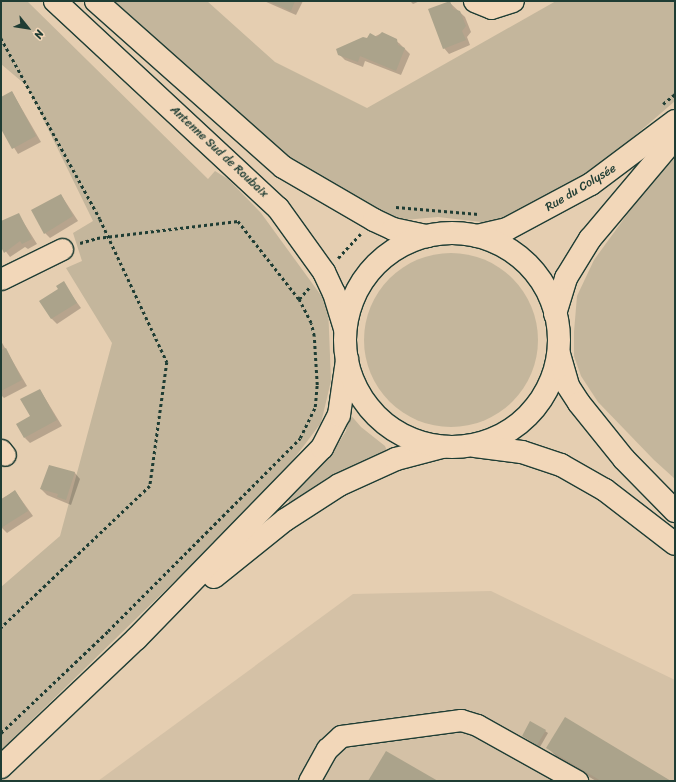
<!DOCTYPE html>
<html>
<head>
<meta charset="utf-8">
<style>
  body { margin:0 }
  #map { position:relative; width:676px; height:782px; overflow:hidden; background:#e5ceb1; font-family:Sriracha,sans-serif }
  div>[style] { position:absolute }
  [style*='--x'] { left:calc(var(--x)*1px); top:calc(var(--y)*1px); width:calc(var(--w)*1px); rotate:calc(var(--a)*1deg) }
  .built>* { inset:0; background:#d4c1a6 }
  .green>* { inset:0; background:#c4b69c }
  .round { border-radius:50% }
  .shadow>* { inset:0; background:#0003 }
  .building>* { inset:0; background:#aba38b }
  .path>* { height:2.5px; margin-top:-1.25px; transform-origin:0; background:repeating-linear-gradient(90deg,#1f3d34 0 3px,transparent 0 6px) }
  .roads { filter:drop-shadow(1px 0 #1f3d34) drop-shadow(-1px 0 #1f3d34) drop-shadow(0 1px #1f3d34) drop-shadow(0 -1px #1f3d34) }
  .minor>* { height:21px; margin:-10.5px; padding:0 10.5px; transform-origin:10.5px; border-radius:10.5px; background:#f2d7b9 }
  .tertiary>* { height:22px; margin:-11px; padding:0 11px; transform-origin:11px; border-radius:11px; background:#f2d7b9 }
  .trunk>* { height:22px; margin:-11px; padding:0 11px; transform-origin:11px; border-radius:11px; background:#f2d7b9 }
  .trunk>.ring { margin:-11px; padding:0; box-sizing:content-box; background:none; border:22px solid #f2d7b9; border-radius:50% }
  span { translate:-50% -50%; white-space:nowrap; text-align:center; line-height:1.15; -webkit-text-stroke:3px #f2d7b9; paint-order:stroke }
  .street-label { font-size:12px; color:#1f3d34 }
  .frame { position:absolute; inset:0; border:2px solid #1f3d34; pointer-events:none }
  .north { position:absolute; left:8px; top:8px; width:40px; height:40px; -webkit-text-stroke:3px #f2d7b9; paint-order:stroke; rotate:120deg; font-size:11px; font-weight:700; line-height:16px; text-align:center; color:#1f3d34 }
  .north::after { content:''; display:block; margin:auto; width:14px; height:18px; background:#1f3d34; clip-path:polygon(50% 0,100% 100%,50% 72%,0 100%) }
</style>
</head>
<body>
<div id="map">
  <div class="built">
    <i style="clip-path:polygon(491px 591px,675px 680px,675px 781px,98px 781px,353px 594px)"></i>
  </div>
  <div class="green">
    <i style="clip-path:polygon(1px 1px,27px 1px,208px 179px,215px 171px,228px 179px,261px 213px,328px 305px,331px 381px,321px 423px,293px 460px,183px 573px,1px 750px,1px 587px,60px 536px,112px 343px,66px 268px,82px 261px,73px 233px,93px 221px,27px 86px,1px 64px)"></i>
    <i style="clip-path:polygon(109px 1px,207px 1px,275px 62px,367px 108px,556px 1px,675px 1px,675px 101px,609px 158px,574px 183px,509px 217px,490px 223px,438px 217px,404px 220px,388px 217px,304px 170px,265px 142px)"></i>
    <i style="clip-path:polygon(675px 158px,675px 479px,654px 460px,598px 402px,581px 376px,574px 356px,574px 332px,577px 296px,594px 260px,644px 191px)"></i>
    <i class="round" style="left:364px;top:253px;width:174px;height:174px"></i>
    <i style="clip-path:polygon(349px 413px,361px 427px,385px 446px,387px 451px,327px 478px,290px 504px,288px 500px,333px 452px,346px 431px)"></i>
  </div>
  <div class="shadow">
    <i style="clip-path:polygon(264px 1px,303px 1px,296px 15px)"></i>
    <i style="clip-path:polygon(410px 1px,420px 1px,413px 4px)"></i>
    <i style="clip-path:polygon(449px 2px,465px 17px,471px 32px,467px 37px,470px 45px,449px 54px,444px 48px)"></i>
    <i style="clip-path:polygon(382px 33px,399px 43px,410px 54px,401px 75px,365px 61px,363px 67px,345px 60px,339px 54px)"></i>
    <i style="clip-path:polygon(12px 92px,41px 142px,18px 154px,1px 127px,1px 98px)"></i>
    <i style="clip-path:polygon(61px 195px,78px 221px,50px 238px,45px 233px)"></i>
    <i style="clip-path:polygon(19px 215px,37px 244px,28px 249px,25px 247px,10px 257px,1px 245px,1px 223px)"></i>
    <i style="clip-path:polygon(63px 283px,81px 308px,57px 324px,51px 318px)"></i>
    <i style="clip-path:polygon(1px 341px,27px 386px,4px 398px,1px 395px)"></i>
    <i style="clip-path:polygon(40px 390px,62px 426px,30px 443px,25px 438px)"></i>
    <i style="clip-path:polygon(50px 466px,75px 473px,80px 479px,71px 505px,47px 495px,41px 489px)"></i>
    <i style="clip-path:polygon(15px 491px,33px 516px,7px 533px,1px 527px,1px 499px)"></i>
    <i style="clip-path:polygon(545px 731px,548px 733px,540px 747px,523px 736px)"></i>
    <i style="clip-path:polygon(548px 748px,669px 781px,596px 781px,558px 758px)"></i>
  </div>
  <div class="building">
    <i style="clip-path:polygon(268px 1px,295px 1px,291px 11px)"></i>
    <i style="clip-path:polygon(450px 1px,453px 9px,460px 11px,466px 26px,462px 31px,466px 40px,443px 49px,428px 9px)"></i>
    <i style="clip-path:polygon(382px 32px,397px 39px,398px 45px,405px 48px,396px 71px,360px 56px,358px 62px,338px 55px,336px 49px,363px 37px,367px 38px,370px 33px,377px 37px)"></i>
    <i style="clip-path:polygon(12px 91px,36px 136px,12px 149px,1px 129px,1px 97px)"></i>
    <i style="clip-path:polygon(61px 194px,73px 216px,44px 234px,31px 210px)"></i>
    <i style="clip-path:polygon(19px 213px,32px 239px,22px 244px,20px 241px,4px 253px,1px 247px,1px 221px)"></i>
    <i style="clip-path:polygon(64px 281px,77px 303px,51px 319px,39px 301px,58px 289px,56px 286px)"></i>
    <i style="clip-path:polygon(6px 348px,22px 380px,1px 391px,1px 350px)"></i>
    <i style="clip-path:polygon(40px 389px,57px 420px,24px 438px,16px 424px,30px 416px,20px 399px)"></i>
    <i style="clip-path:polygon(49px 465px,75px 472px,66px 500px,57px 497px,58px 494px,40px 489px)"></i>
    <i style="clip-path:polygon(15px 490px,28px 511px,1px 528px,1px 500px)"></i>
    <i style="clip-path:polygon(565px 717px,671px 781px,601px 781px,546px 748px)"></i>
    <i style="clip-path:polygon(530px 721px,546px 730px,537px 745px,522px 736px)"></i>
    <i style="clip-path:polygon(386px 751px,438px 781px,368px 781px)"></i>
  </div>
  <div class="path">
    <i style="--x:1;--y:38;--w:206;--a:61.3"></i>
    <i style="--x:100;--y:219;--w:158;--a:64.9"></i>
    <i style="--x:167;--y:362;--w:125;--a:97.8"></i>
    <i style="--x:150;--y:486;--w:206;--a:136.4"></i>
    <i style="--x:663;--y:104;--w:16;--a:-40"></i>
    <i style="--x:396;--y:207;--w:83;--a:4.8"></i>
    <i style="--x:80;--y:243;--w:18;--a:-16"></i>
    <i style="--x:97;--y:238;--w:142;--a:-6.9"></i>
    <i style="--x:238;--y:221;--w:99;--a:52"></i>
    <i style="--x:338;--y:258;--w:33;--a:-47"></i>
    <i style="--x:1;--y:733;--w:148;--a:-43.6"></i>
    <i style="--x:108;--y:631;--w:272;--a:-45.1"></i>
    <i style="--x:300;--y:438;--w:34;--a:-64"></i>
    <i style="--x:315;--y:407;--w:22;--a:-85"></i>
    <i style="--x:317;--y:385;--w:49;--a:-93.5"></i>
    <i style="--x:314;--y:336;--w:13;--a:-103"></i>
    <i style="--x:311;--y:323;--w:27;--a:-117"></i>
    <i style="--x:299;--y:299;--w:15;--a:-48"></i>
  </div>
  <div class="roads">
    <div class="minor">
      <i style="--x:474;--y:1;--w:18;--a:22"></i>
      <i style="--x:491;--y:8;--w:23;--a:-18"></i>
      <i style="--x:1;--y:279;--w:68;--a:-26.2"></i>
      <i style="--x:1;--y:450;--w:6;--a:51"></i>
      <i style="--x:309;--y:781;--w:37;--a:-61"></i>
      <i style="--x:327;--y:749;--w:19;--a:-43"></i>
      <i style="--x:341;--y:736;--w:121;--a:-7.6"></i>
      <i style="--x:461;--y:720;--w:17;--a:17"></i>
      <i style="--x:477;--y:725;--w:115;--a:29.2"></i>
    </div>
    <div class="tertiary">
      <i style="--x:477;--y:236;--w:31;--a:-13"></i>
      <i style="--x:507;--y:229;--w:95;--a:-28.2"></i>
      <i style="--x:591;--y:184;--w:105;--a:-36.9"></i>
      <i style="--x:555;--y:314;--w:38;--a:-73"></i>
      <i style="--x:566;--y:278;--w:46;--a:-58.4"></i>
      <i style="--x:590;--y:239;--w:132;--a:-49.9"></i>
      <i style="--x:214;--y:577;--w:91;--a:-38.8"></i>
      <i style="--x:285;--y:520;--w:64;--a:-32.9"></i>
      <i style="--x:339;--y:485;--w:63;--a:-24.5"></i>
      <i style="--x:396;--y:459;--w:48;--a:-14.6"></i>
      <i style="--x:1;--y:767;--w:186;--a:-43.5"></i>
      <i style="--x:136;--y:639;--w:267;--a:-45.8"></i>
      <i style="--x:322;--y:448;--w:37;--a:-63"></i>
      <i style="--x:339;--y:415;--w:56;--a:-81.7"></i>
    </div>
    <div class="trunk">
      <i style="--x:55;--y:1;--w:304;--a:42.9"></i>
      <i style="--x:278;--y:208;--w:79;--a:54.3"></i>
      <i style="--x:324;--y:272;--w:23;--a:65"></i>
      <i style="--x:334;--y:293;--w:37;--a:73"></i>
      <i style="--x:96;--y:1;--w:250;--a:41.6"></i>
      <i style="--x:283;--y:167;--w:105;--a:30.2"></i>
      <i style="--x:374;--y:220;--w:21;--a:25"></i>
      <i style="--x:393;--y:229;--w:35;--a:12"></i>
      <i class="ring" style="left:345px;top:233px;width:192px;height:192px"></i>
      <i style="--x:559;--y:354;--w:33;--a:74"></i>
      <i style="--x:568;--y:386;--w:20;--a:57"></i>
      <i style="--x:579;--y:403;--w:72;--a:51.2"></i>
      <i style="--x:624;--y:459;--w:73;--a:45.6"></i>
      <i style="--x:475;--y:446;--w:47;--a:7.3"></i>
      <i style="--x:522;--y:452;--w:41;--a:18.4"></i>
      <i style="--x:561;--y:465;--w:51;--a:29.6"></i>
      <i style="--x:605;--y:490;--w:88;--a:37.6"></i>
    </div>
  </div>
  <div class="street-label">
    <span style="left:219px;top:152px;rotate:43deg">Antenne Sud de Roubaix</span>
    <span style="left:581px;top:188px;rotate:-31deg">Rue du Colysée</span>
  </div>
  <div class="frame"></div>
  <div class="north">N</div>
</div>
</body>
</html>
